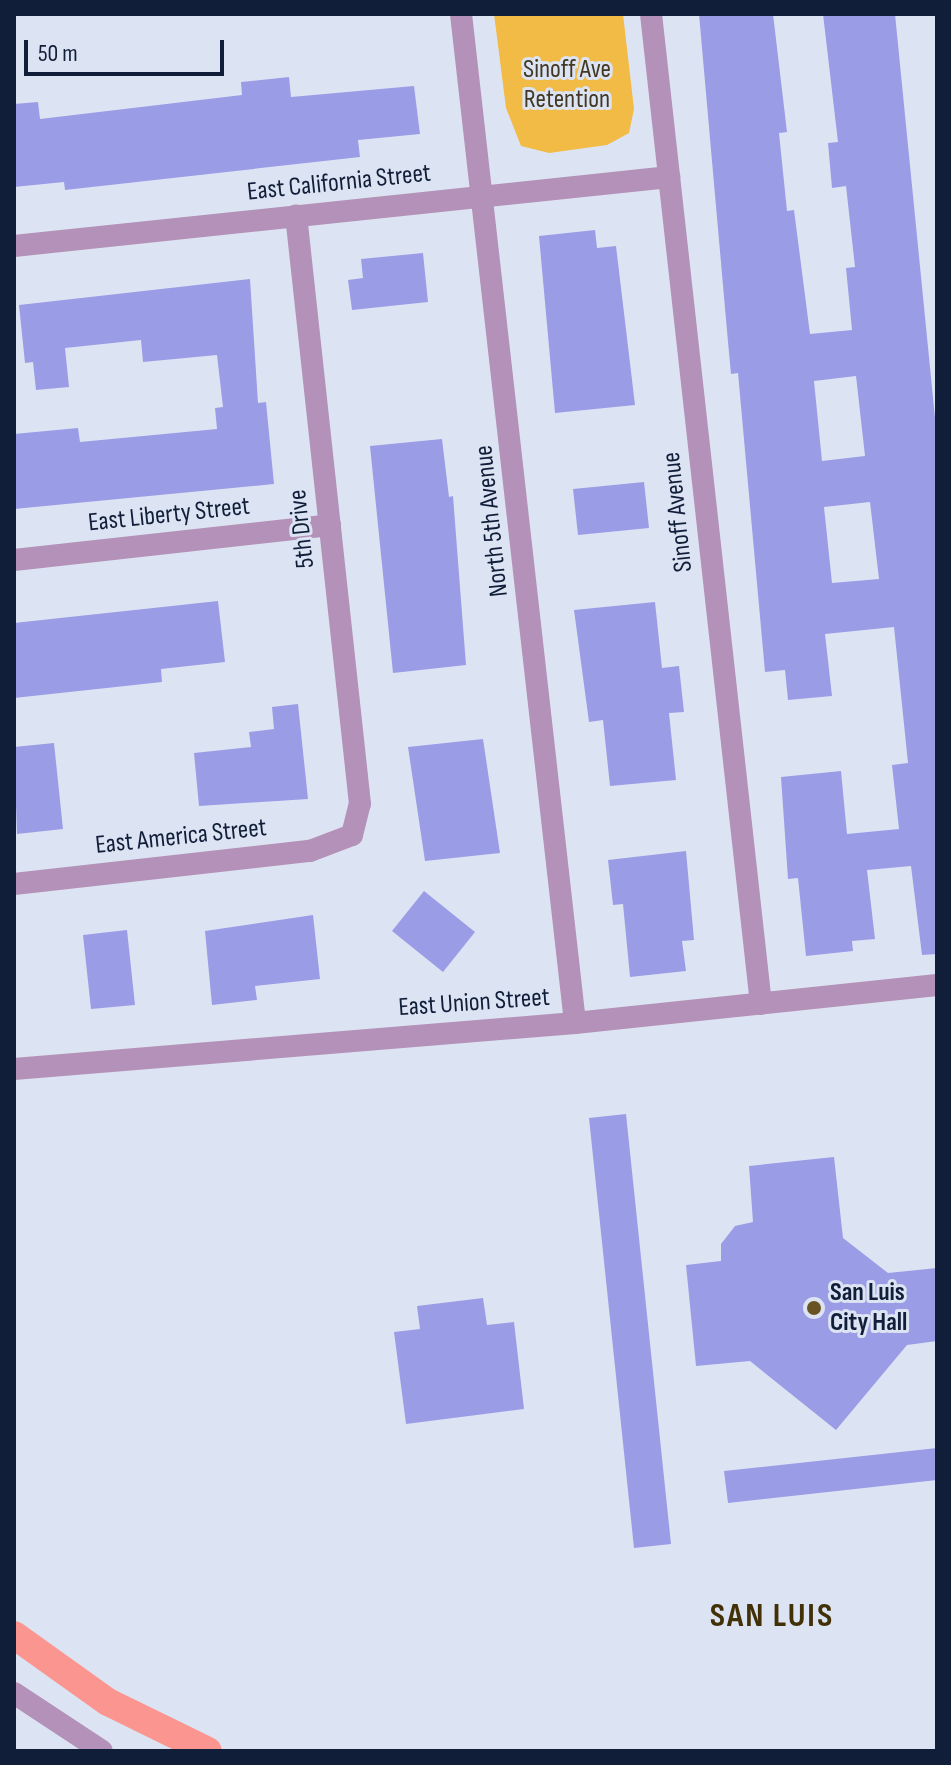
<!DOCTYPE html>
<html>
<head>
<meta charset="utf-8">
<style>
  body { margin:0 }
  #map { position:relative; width:951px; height:1765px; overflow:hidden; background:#dce4f3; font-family:"Sofia Sans Condensed",sans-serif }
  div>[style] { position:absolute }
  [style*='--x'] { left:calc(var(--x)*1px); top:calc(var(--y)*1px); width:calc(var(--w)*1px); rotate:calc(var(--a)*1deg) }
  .green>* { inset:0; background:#f1bb46 }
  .canal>* { height:28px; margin:-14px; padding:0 14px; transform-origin:14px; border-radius:14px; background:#fb9590 }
  .building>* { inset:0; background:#9b9ce6 }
  .minor>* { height:22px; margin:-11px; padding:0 11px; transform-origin:11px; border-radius:11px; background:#b491b8 }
  .dots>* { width:22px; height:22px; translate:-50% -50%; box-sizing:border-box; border:4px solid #dce4f3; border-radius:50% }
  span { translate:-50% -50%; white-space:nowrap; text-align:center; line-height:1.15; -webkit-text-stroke:6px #dce4f3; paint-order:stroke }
  .park-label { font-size:26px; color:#423722 }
  .street-label { font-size:26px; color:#111e39 }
  .poi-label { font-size:26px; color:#111e39; font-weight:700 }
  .left { translate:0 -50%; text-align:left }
  .district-label { font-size:34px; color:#423007; font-weight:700; letter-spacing:2px }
  .frame { position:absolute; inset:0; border:16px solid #111e39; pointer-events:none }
  .scale { position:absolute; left:24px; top:40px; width:200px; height:36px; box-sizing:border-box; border:4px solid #111e39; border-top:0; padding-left:10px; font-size:24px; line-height:28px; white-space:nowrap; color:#111e39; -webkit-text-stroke:6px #dce4f3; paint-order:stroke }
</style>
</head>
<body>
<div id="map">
  <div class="green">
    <i style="clip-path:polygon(494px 14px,623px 14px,634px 109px,629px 133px,607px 145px,549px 153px,521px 146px,506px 108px)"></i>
  </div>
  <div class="canal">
    <i style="--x:14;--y:1635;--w:115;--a:35.5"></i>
    <i style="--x:108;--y:1702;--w:111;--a:26.1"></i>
  </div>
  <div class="building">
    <i style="clip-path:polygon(evenodd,699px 14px,773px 14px,787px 132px,779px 133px,787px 211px,794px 210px,810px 334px,852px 330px,846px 268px,855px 267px,846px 186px,832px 188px,828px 143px,838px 142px,823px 14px,895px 14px,937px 438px,937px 954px,922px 955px,911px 866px,867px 870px,875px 939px,852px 941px,853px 951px,806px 956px,798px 878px,788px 879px,781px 777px,841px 771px,847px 834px,899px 829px,892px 765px,908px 763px,894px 627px,825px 634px,832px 696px,788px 700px,785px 670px,765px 672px,738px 373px,731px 374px,728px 342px,699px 14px,856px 376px,865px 456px,822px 461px,814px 381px,856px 376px,699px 14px,870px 502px,879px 579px,832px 583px,824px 507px,870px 502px)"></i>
    <i style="clip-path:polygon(289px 77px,291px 97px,414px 86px,420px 134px,358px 140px,360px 157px,65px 190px,64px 182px,14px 187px,14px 104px,38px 102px,40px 119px,242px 95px,241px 82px)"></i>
    <i style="clip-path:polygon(595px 230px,597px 248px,616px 246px,635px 405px,555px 413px,539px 236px)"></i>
    <i style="clip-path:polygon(423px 253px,428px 302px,352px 310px,348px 280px,363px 278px,361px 259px)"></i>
    <i style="clip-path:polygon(250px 279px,258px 403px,266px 402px,274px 484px,14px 509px,14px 434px,78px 428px,80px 442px,217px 429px,215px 408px,223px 407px,217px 355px,143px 362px,141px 340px,65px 348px,69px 387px,36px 390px,33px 362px,25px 363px,19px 305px)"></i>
    <i style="clip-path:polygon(442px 439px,449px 497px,453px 496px,466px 665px,393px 673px,370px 446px)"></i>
    <i style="clip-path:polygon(644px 482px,649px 528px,578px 535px,573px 489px)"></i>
    <i style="clip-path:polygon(218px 601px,225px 662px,161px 669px,162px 682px,14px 698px,14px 623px)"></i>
    <i style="clip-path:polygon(655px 602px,662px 668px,679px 666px,684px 712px,669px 713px,676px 780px,610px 786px,603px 720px,589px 722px,574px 610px)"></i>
    <i style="clip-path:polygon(298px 704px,308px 799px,199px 806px,194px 753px,251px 747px,249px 732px,274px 729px,272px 707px)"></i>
    <i style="clip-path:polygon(483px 739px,500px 853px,425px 861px,408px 747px)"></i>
    <i style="clip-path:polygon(54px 743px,63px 829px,17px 834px,14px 747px)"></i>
    <i style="clip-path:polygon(686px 851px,694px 940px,682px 941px,686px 971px,630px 977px,623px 904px,613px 905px,608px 860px)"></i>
    <i style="clip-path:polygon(424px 891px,475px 932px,443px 972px,392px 931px)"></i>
    <i style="clip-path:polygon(313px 915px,320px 979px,255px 986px,257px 1000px,212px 1005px,205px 931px)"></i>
    <i style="clip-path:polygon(127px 930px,135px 1005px,91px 1009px,83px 935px)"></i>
    <i style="clip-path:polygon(626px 1114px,671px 1544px,634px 1548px,589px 1118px)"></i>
    <i style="clip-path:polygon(834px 1157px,843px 1238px,888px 1273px,937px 1268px,937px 1341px,907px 1345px,836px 1430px,750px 1361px,696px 1366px,686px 1265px,721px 1261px,721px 1244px,735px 1226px,753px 1222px,749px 1166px)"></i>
    <i style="clip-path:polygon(483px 1298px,487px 1325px,514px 1322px,524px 1409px,406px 1424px,394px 1332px,420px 1329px,417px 1306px)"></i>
    <i style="clip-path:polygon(937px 1448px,937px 1480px,728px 1503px,724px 1471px)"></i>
  </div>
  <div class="minor">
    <i style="--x:461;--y:14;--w:1015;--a:83.55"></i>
    <i style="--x:651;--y:14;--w:996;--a:83.66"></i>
    <i style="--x:14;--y:246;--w:659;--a:-6.01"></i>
    <i style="--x:14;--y:560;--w:318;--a:-6.3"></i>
    <i style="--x:14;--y:884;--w:298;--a:-6.4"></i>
    <i style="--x:310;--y:851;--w:45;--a:-20.9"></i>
    <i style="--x:352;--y:835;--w:32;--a:-76"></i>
    <i style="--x:360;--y:804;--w:592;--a:-96.2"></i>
    <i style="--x:14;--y:1069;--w:563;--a:-4.69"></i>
    <i style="--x:575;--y:1023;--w:364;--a:-6"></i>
    <i style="--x:14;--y:1693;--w:105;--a:33.4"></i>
  </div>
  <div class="dots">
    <i style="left:814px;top:1308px;background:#6a5323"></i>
  </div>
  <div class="park-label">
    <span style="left:567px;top:85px">Sinoff Ave<br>Retention</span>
  </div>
  <div class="street-label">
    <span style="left:339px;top:183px;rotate:-6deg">East California Street</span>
    <span style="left:678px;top:512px;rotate:-96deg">Sinoff Avenue</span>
    <span style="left:169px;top:515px;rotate:-6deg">East Liberty Street</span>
    <span style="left:492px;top:521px;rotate:-96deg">North 5th Avenue</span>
    <span style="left:302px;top:529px;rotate:-96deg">5th Drive</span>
    <span style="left:181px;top:837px;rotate:-6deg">East America Street</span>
    <span style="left:474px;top:1003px;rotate:-4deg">East Union Street</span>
  </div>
  <div class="poi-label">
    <span class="left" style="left:830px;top:1308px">San Luis<br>City Hall</span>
  </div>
  <div class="district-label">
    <span style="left:772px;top:1616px">SAN LUIS</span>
  </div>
  <div class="frame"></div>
  <div class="scale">50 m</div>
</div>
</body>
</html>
